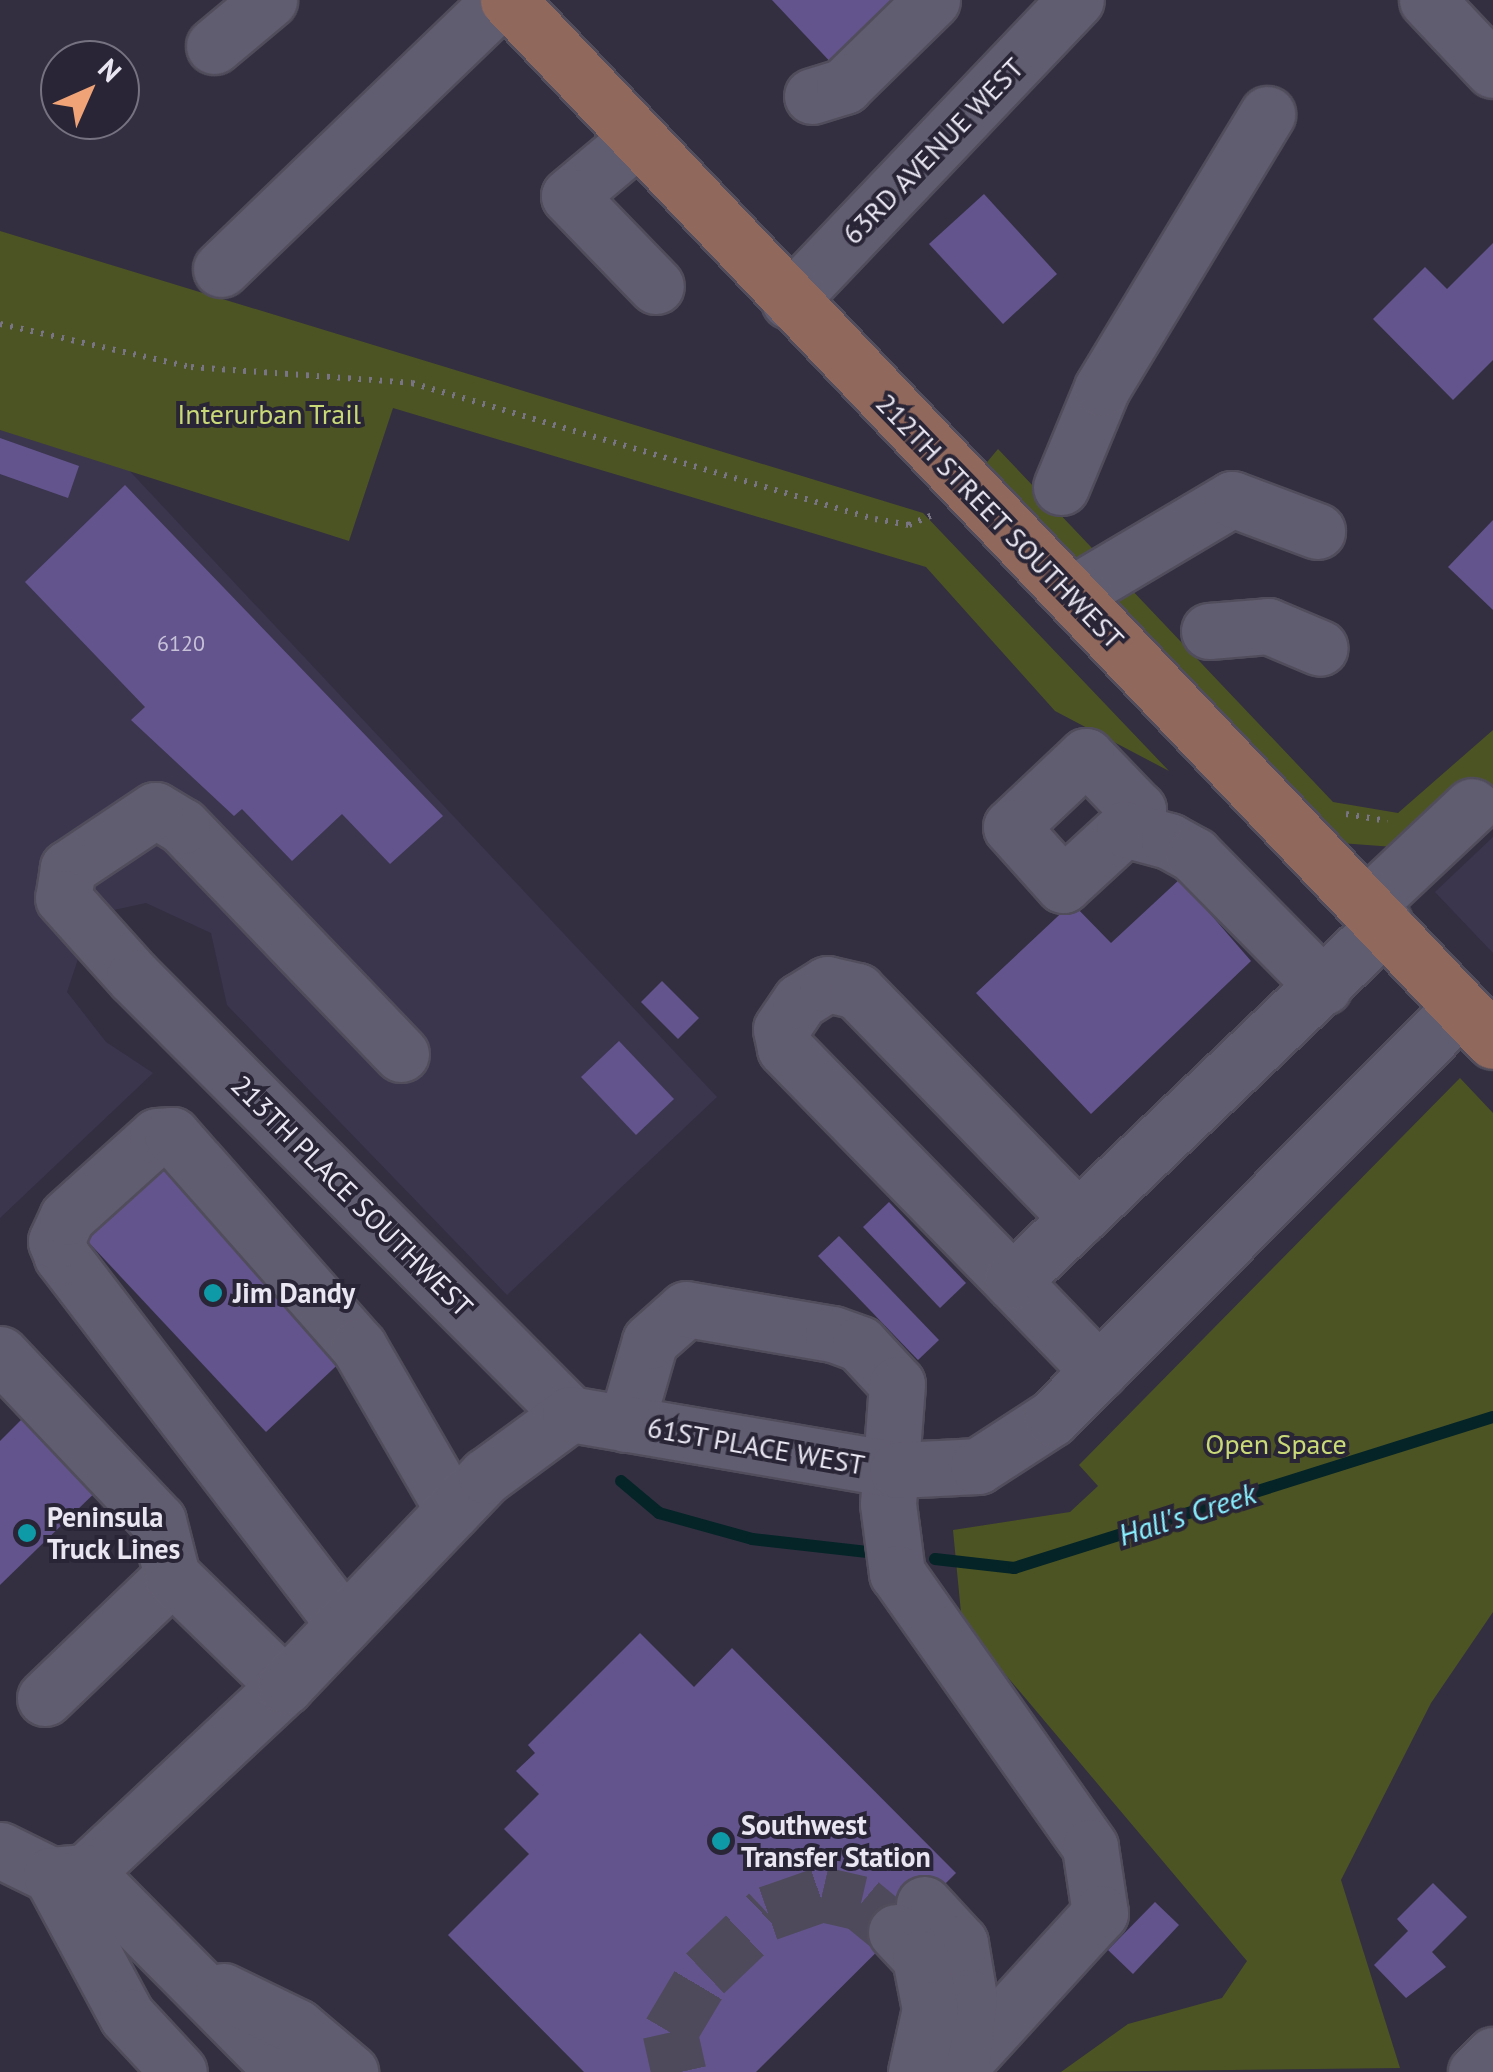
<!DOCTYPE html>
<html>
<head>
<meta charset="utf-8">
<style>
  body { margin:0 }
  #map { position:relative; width:1493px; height:2072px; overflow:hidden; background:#332f40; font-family:"PT Sans",sans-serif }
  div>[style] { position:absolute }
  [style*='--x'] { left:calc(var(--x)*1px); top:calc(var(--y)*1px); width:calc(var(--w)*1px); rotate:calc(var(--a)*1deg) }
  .built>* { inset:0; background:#3b364d }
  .green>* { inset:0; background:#4d5423 }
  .stream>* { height:12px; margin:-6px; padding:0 6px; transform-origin:6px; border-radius:6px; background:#042428 }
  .building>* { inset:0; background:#63548e }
  .minor-tunnel>* { height:55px; margin-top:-27.5px; transform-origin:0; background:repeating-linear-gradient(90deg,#4e4a5b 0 55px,transparent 0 83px) }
  .path>* { height:6px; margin-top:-3px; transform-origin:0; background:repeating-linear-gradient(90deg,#797584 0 2.5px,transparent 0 10.5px) }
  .roads { filter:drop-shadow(2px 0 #514d5c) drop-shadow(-2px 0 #514d5c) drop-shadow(0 2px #514d5c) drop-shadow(0 -2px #514d5c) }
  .minor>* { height:55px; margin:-27.5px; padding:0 27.5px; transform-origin:27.5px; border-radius:27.5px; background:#615d70 }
  .major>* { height:55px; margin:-27.5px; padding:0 27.5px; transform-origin:27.5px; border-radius:27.5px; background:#91685c }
  .dots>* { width:28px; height:28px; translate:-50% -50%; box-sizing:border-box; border:5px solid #292536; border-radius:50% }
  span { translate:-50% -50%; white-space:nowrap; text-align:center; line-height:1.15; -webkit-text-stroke:8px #292536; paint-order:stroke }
  .number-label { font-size:22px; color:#c8c2d9 }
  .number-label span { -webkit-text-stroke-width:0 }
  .street-label { font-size:28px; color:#e9e6f2 }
  .park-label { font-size:28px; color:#c9d978 }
  .poi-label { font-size:28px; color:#e9e6f2; font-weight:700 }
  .left { translate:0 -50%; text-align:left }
  .water-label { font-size:30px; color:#88efff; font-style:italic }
  .north { position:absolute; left:40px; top:40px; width:100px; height:100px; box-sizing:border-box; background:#292536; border:2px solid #767281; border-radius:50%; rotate:45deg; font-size:28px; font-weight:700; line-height:40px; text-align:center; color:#e9e6f2 }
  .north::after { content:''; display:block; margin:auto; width:35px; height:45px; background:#efa376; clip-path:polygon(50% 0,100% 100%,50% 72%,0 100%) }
</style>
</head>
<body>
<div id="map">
  <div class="built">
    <i style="clip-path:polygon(0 414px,108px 448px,717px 1097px,507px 1295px,227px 1005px,211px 933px,146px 903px,109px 911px,88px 929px,67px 992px,106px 1042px,153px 1073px,0 1218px)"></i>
    <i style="clip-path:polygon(1493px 837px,1493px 953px,1435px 892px)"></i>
  </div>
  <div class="green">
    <i style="clip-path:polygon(0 231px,923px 513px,1169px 771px,1055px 711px,926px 567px,393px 408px,349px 541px,0 430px)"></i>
    <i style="clip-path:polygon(998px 449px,1333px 802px,1398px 813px,1493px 730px,1493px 828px,1421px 849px,1340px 843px,983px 467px)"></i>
    <i style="clip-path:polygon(1460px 1078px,1493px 1113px,1493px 1612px,1431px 1703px,1341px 1880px,1400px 2068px,1061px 2072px,1128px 2024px,1222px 1998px,1247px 1961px,962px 1623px,953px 1530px,1070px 1512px,1098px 1486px,1079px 1465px)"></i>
  </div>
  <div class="stream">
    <i style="--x:621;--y:1481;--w:50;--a:40.1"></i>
    <i style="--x:659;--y:1513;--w:97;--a:15.6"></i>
    <i style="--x:752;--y:1539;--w:125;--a:6.4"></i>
    <i style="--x:935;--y:1559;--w:80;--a:6.5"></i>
    <i style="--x:1014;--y:1568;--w:502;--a:-17.5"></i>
  </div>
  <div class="building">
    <i style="clip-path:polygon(772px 0,910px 0,837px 69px)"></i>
    <i style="clip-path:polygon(984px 194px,1057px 274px,1003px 324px,929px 244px)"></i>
    <i style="clip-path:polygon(1493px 243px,1493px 360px,1453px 400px,1373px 319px,1425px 267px,1447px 289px)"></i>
    <i style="clip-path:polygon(0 438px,79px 466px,68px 498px,0 474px)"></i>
    <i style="clip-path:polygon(125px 485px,443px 816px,390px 864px,342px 814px,292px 861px,242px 809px,234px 816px,131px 720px,145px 707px,25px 582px)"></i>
    <i style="clip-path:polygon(1493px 520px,1493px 610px,1448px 567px)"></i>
    <i style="clip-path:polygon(1180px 879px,1251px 961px,1091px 1114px,976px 993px,1072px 903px,1111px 943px)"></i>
    <i style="clip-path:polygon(662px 981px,699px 1018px,678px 1039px,641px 1002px)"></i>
    <i style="clip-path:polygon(619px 1041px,674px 1099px,636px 1135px,581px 1077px)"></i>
    <i style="clip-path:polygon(160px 1154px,348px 1355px,266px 1432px,78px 1231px)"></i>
    <i style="clip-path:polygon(889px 1202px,966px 1283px,940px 1308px,863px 1227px)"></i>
    <i style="clip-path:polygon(839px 1236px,939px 1340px,918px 1360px,818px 1256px)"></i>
    <i style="clip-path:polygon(36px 1405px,108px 1480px,0 1585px,0 1441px)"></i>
    <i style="clip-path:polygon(640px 1633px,694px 1687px,732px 1648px,956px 1873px,756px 2072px,584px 2072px,448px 1935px,529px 1854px,504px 1829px,539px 1794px,516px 1771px,535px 1753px,528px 1745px)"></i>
    <i style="clip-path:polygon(1433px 1883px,1467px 1917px,1432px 1952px,1446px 1967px,1406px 1998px,1374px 1965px,1408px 1931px,1397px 1919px)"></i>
    <i style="clip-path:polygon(1155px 1902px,1179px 1925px,1133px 1974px,1108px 1950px)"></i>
  </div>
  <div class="minor-tunnel">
    <i style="--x:679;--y:2072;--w:41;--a:-102.7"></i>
    <i style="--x:670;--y:2032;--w:69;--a:-59.3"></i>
    <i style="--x:705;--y:1973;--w:87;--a:-43.6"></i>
    <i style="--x:768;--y:1913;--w:57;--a:-19.4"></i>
    <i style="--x:822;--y:1894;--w:40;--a:13"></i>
    <i style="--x:861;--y:1903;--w:45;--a:39.6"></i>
  </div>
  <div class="path">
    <i style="--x:0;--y:324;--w:196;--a:12.7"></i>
    <i style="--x:191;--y:367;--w:222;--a:4.1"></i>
    <i style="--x:412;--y:383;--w:483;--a:16.4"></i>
    <i style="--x:875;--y:519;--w:35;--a:10"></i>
    <i style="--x:909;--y:525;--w:28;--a:-23"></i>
    <i style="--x:1346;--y:814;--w:42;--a:9.7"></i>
  </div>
  <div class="roads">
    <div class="minor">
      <i style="--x:1427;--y:0;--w:96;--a:46.7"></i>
      <i style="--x:214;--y:46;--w:72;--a:-39.9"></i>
      <i style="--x:812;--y:96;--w:34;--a:-17"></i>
      <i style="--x:844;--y:86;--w:123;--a:-44.3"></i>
      <i style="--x:638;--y:138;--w:90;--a:140"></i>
      <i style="--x:569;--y:196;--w:125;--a:46"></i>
      <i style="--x:221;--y:269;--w:388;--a:-43.9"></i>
      <i style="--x:789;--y:301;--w:416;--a:-46.4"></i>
      <i style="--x:1061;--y:487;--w:107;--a:-67.5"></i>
      <i style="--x:1102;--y:388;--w:320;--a:-58.9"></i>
      <i style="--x:1072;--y:594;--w:186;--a:-30.7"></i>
      <i style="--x:1232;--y:499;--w:91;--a:20.6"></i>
      <i style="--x:1209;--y:631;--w:59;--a:-4.8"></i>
      <i style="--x:1268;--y:626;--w:56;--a:22.9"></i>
      <i style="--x:1124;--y:829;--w:24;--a:-54"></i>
      <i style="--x:1138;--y:810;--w:75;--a:-133.9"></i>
      <i style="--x:1086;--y:756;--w:103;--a:136.6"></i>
      <i style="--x:1011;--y:827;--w:78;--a:48.1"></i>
      <i style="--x:1063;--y:885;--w:83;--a:-42.6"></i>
      <i style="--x:1124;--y:829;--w:47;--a:14.9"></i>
      <i style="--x:1169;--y:841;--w:29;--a:29"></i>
      <i style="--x:1194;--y:855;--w:185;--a:45.4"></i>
      <i style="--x:1367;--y:905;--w:144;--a:-43.3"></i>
      <i style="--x:401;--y:1054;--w:316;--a:-133.8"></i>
      <i style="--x:182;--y:826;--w:31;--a:-149"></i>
      <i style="--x:155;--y:810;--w:105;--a:146.3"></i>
      <i style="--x:68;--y:868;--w:30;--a:99"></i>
      <i style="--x:63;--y:898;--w:106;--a:48.1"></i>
      <i style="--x:134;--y:977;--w:617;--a:45.07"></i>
      <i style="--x:1012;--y:1281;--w:325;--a:-134.3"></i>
      <i style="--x:785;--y:1048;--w:19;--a:-102"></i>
      <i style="--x:781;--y:1029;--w:34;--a:-56"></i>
      <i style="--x:800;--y:1001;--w:32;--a:-32"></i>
      <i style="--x:827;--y:984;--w:31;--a:13"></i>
      <i style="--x:857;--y:991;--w:317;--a:45.8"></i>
      <i style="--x:0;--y:1354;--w:230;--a:46.6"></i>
      <i style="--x:158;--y:1521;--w:57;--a:75.7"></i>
      <i style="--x:1099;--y:1371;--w:125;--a:-134"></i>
      <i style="--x:1012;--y:1281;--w:516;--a:-43.66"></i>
      <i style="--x:626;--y:1424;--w:86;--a:-73.9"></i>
      <i style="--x:650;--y:1341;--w:48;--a:-41.6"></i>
      <i style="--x:686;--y:1309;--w:149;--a:9.7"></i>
      <i style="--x:833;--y:1334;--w:29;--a:20"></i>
      <i style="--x:860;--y:1344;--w:54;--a:47.2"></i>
      <i style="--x:897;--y:1384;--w:120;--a:94.3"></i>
      <i style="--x:888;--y:1504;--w:70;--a:82.6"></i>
      <i style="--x:897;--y:1573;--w:335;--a:54.8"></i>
      <i style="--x:1090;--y:1847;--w:67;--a:81.4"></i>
      <i style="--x:1100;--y:1913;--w:215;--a:132.4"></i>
      <i style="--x:344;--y:1624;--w:464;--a:-127.5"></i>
      <i style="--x:62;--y:1256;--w:16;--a:-112"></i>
      <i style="--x:56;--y:1241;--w:26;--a:-65"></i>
      <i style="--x:67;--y:1217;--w:121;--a:-42"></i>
      <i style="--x:157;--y:1136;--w:15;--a:-4"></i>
      <i style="--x:172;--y:1135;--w:283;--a:48.6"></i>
      <i style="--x:359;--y:1347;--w:188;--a:60"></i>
      <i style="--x:45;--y:1698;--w:176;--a:-43.8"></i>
      <i style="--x:172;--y:1576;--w:158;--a:44.2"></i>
      <i style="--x:0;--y:1850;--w:57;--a:26.1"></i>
      <i style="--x:51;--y:1875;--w:35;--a:-5"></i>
      <i style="--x:86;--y:1872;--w:272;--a:-43.1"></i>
      <i style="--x:285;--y:1686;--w:291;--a:-46.3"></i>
      <i style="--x:486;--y:1476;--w:104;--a:-36.4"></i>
      <i style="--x:570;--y:1414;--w:332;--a:9.7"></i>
      <i style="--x:897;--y:1470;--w:81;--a:-2.8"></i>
      <i style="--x:978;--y:1466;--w:88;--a:-33"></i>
      <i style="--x:1052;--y:1418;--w:578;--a:-45.14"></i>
      <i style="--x:86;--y:1872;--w:281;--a:45.3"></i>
      <i style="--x:51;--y:1875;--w:160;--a:61.7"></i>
      <i style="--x:127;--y:2016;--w:76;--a:47.1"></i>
      <i style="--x:924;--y:1904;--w:53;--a:47.3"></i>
      <i style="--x:960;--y:1943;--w:55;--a:80.5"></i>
      <i style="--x:969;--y:1997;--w:69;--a:96.6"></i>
      <i style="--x:896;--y:1932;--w:35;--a:47"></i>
      <i style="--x:920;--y:1958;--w:52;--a:78.9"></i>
      <i style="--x:930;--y:2009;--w:65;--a:102.5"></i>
      <i style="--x:223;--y:1991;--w:82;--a:25.9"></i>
      <i style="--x:297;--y:2027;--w:70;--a:40.3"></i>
      <i style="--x:1476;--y:2072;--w:24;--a:-45"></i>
    </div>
    <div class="major">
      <i style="--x:508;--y:0;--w:1433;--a:46.58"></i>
    </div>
  </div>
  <div class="dots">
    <i style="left:213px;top:1293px;background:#0f9aa8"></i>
    <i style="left:27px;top:1533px;background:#0f9aa8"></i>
    <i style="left:721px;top:1841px;background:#0f9aa8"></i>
  </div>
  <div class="number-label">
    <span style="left:181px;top:644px">6120</span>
  </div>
  <div class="street-label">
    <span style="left:933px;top:151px;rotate:-46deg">63RD AVENUE WEST</span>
    <span style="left:1000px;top:521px;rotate:46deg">212TH STREET SOUTHWEST</span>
    <span style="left:352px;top:1196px;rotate:45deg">213TH PLACE SOUTHWEST</span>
    <span style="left:756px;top:1446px;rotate:10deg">61ST PLACE WEST</span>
  </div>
  <div class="park-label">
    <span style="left:269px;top:414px">Interurban Trail</span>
    <span style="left:1276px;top:1444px">Open Space</span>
  </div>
  <div class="poi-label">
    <span class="left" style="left:233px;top:1293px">Jim Dandy</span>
    <span class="left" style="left:47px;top:1533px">Peninsula<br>Truck Lines</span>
    <span class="left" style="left:741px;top:1841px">Southwest<br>Transfer Station</span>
  </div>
  <div class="water-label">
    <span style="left:1187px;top:1514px;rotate:-18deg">Hall's Creek</span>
  </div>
  <div class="north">N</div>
</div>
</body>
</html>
